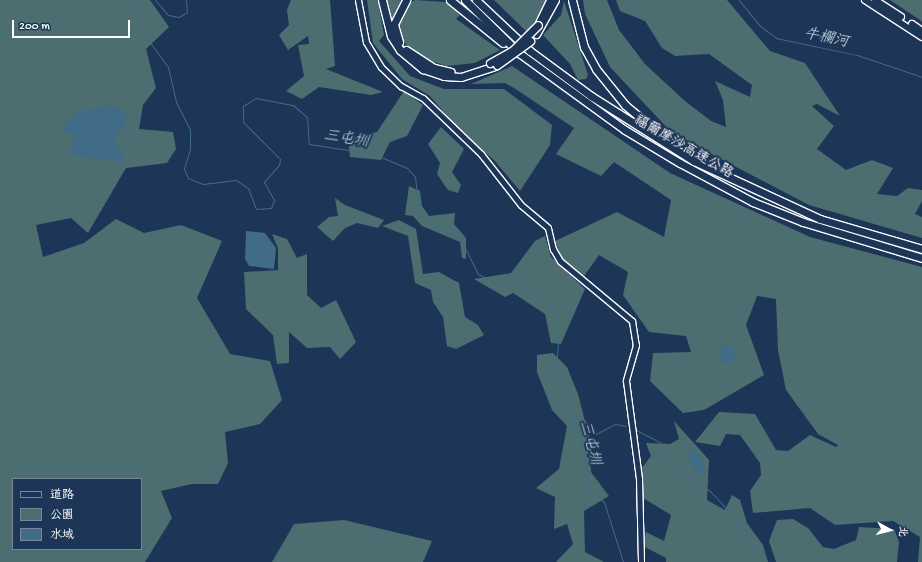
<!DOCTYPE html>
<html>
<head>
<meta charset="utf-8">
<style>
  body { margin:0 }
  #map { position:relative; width:922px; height:562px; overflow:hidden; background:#1d3557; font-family:"Gochi Hand","LXGW WenKai TC",sans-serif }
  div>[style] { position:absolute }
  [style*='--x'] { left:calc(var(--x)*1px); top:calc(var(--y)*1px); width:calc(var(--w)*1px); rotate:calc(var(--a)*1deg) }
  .green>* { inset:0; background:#4c6e70 }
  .water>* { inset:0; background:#416c88 }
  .stream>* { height:1px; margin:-0.5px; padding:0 0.5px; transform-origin:0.5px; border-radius:0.5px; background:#416c88 }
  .roads { filter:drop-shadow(1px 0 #fff) drop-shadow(-1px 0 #fff) drop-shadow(0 1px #fff) drop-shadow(0 -1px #fff) }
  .minor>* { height:5px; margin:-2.5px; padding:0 2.5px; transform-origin:2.5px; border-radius:2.5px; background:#1d3557 }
  .major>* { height:6px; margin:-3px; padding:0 3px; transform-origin:3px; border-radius:3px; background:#1d3557 }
  .highway>* { height:7px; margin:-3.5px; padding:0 3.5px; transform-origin:3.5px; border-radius:3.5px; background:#1d3557 }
  .bridges { filter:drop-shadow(1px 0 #fff) drop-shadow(-1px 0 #fff) drop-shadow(0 1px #fff) drop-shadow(0 -1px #fff) }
  .highway-bridge>* { height:7px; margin:-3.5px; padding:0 3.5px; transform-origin:3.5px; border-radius:3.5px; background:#1d3557 }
  span { translate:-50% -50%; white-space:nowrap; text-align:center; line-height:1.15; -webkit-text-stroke:4px #1d3557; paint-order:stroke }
  .street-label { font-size:14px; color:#fff }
  .water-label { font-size:15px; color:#b3c4cf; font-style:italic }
  .legend { position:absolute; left:12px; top:478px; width:130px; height:72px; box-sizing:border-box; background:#1d3557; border:1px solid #77869a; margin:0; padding:5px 7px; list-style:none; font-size:12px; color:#fff }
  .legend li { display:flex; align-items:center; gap:8px; height:20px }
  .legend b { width:20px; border:1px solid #77869a }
  .north { position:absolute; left:870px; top:510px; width:40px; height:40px; -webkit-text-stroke:3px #1d3557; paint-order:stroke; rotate:97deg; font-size:11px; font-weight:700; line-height:16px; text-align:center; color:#fff }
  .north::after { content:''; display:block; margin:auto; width:14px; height:18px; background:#fff; clip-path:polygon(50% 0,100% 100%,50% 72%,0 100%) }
  .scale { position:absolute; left:12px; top:20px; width:118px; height:18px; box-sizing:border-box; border:2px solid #fff; border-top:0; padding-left:5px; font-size:12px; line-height:14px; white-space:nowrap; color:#fff; -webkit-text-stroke:3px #1d3557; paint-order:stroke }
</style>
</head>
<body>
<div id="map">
  <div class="green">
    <i style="clip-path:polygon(evenodd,0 0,150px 0,169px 27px,146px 49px,156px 88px,143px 105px,139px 129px,173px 132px,176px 149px,167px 163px,126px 168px,88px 233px,71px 218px,36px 225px,43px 257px,84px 243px,116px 219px,144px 233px,181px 225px,222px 241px,197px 298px,230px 354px,270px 361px,282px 400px,260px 424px,225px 432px,228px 463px,218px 484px,192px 484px,161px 491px,172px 518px,145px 562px,0 562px,0 0,13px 479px,141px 479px,141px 549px,13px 549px,13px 479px)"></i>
    <i style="clip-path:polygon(291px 0,330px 0,335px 66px,326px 69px,383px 92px,371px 95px,319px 87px,302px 99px,286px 91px,304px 76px,298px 45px,309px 44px,308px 36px,288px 50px,279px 35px,289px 25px,287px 10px)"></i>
    <i style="clip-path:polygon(367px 0,378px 0,384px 35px,379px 41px,410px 76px,444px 89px,504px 89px,552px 125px,550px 145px,520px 191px,494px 160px,460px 131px,430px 96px,402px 79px,373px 43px)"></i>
    <i style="clip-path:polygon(387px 0,401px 0,392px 25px,387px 11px)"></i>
    <i style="clip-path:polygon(415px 0,445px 2px,460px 15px,456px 19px,500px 50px,475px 63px,446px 66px,425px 59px,403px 42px,399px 21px,403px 7px)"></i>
    <i style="clip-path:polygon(494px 0,546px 0,543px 10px,527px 32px)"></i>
    <i style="clip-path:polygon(583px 0,607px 0,619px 30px,645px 64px,685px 101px,711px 121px,726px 127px,723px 100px,715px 81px,750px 97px,752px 85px,709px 54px,675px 56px,662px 48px,645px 21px,620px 11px,616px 0,727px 0,770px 51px,805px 63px,840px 116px,817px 104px,812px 106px,834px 126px,817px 149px,846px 170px,872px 160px,893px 168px,877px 194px,897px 196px,908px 188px,922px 190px,922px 201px,915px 214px,922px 217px,922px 238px,809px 205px,673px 134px,610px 67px,585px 14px)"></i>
    <i style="clip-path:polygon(890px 0,922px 0,922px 22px,920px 20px)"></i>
    <i style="clip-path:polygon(564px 1px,588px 75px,586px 79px,578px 80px,570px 64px,543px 35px,561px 15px)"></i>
    <i style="clip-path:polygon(512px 66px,670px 173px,810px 237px,922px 267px,922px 562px,918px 562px,920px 537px,893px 521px,835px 525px,810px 508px,753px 513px,750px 491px,761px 475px,760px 463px,740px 435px,726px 434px,720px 446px,695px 442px,719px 412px,755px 414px,776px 450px,788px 451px,810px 435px,836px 447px,838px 445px,818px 434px,786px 390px,778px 350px,776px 299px,757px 296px,746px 325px,764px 375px,704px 410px,683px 413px,650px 381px,653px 353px,691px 352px,686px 336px,649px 332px,623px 295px,628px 272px,599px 255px,584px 276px,561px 257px,555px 241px,617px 212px,664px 237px,671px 200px,614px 162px,601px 176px,556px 154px,574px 128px,514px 88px,505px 83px,471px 84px)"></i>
    <i style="clip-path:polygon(404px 91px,423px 105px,407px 136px,390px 142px,381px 160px,350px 157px,348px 138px,377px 132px)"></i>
    <i style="clip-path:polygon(441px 127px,464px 149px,452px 172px,461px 185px,458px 193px,448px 190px,437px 174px,440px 163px,428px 144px)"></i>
    <i style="clip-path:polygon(409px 186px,420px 191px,422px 206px,429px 216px,455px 213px,454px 224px,466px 238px,466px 259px,462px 258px,460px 242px,422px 226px,413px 216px,405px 215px)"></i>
    <i style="clip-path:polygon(335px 198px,345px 205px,384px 220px,378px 228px,357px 223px,345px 228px,333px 241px,317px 227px,329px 217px,338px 216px)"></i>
    <i style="clip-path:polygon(399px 220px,416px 229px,423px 274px,439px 272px,459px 283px,465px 317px,478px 325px,484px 335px,456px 349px,447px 346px,443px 317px,433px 302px,431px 290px,415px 283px,408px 236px,382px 226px)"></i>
    <i style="clip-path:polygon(272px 234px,287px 239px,297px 258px,307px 254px,307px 295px,321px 308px,336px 300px,356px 342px,340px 359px,330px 347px,307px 348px,289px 332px,289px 363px,277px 364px,273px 335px,246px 309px,244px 272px,278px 270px,278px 248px)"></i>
    <i style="clip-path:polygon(545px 236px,551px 257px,585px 289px,561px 344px,551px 343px,545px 314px,513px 293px,505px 297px,474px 279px,511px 273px,535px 241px)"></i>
    <i style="clip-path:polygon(553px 353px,567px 367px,578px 394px,589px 437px,591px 472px,609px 496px,584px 511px,585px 552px,604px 562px,556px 562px,573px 544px,567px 524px,554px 529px,555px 497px,536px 488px,559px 469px,567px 426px,552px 410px,537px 372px,537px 355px)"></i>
    <i style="clip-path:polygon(674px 421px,709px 460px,707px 500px,725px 510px,732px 495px,740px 500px,747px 523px,763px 545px,768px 562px,666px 562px,666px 558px,643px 546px,646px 532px,664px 541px,671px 515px,643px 498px,642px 468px,651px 456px,646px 443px,670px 444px,679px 439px)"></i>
    <i style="clip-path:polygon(793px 519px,808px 528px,823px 547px,834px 549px,856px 540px,859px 527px,894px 529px,899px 542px,897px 562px,776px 562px,769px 541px,777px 520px)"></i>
    <i style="clip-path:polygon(344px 520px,432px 541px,423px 562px,272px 562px,294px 524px)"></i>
  </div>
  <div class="water">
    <i style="clip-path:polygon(110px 106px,126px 112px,126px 121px,114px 140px,124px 154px,121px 162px,70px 154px,76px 135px,61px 131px,67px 123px,78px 111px)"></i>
    <i style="clip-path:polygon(246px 231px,265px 233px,276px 248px,274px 269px,249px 266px,245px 259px)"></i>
    <i style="clip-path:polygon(722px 345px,733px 348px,737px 361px,721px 365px)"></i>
    <i style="clip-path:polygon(693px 450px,701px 456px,705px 475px,696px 473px,690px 460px,688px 451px)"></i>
  </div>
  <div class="stream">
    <i style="--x:131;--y:0;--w:36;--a:69"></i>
    <i style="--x:144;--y:34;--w:41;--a:54"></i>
    <i style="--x:168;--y:67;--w:36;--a:77"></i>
    <i style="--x:176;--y:102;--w:30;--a:63"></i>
    <i style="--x:190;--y:129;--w:20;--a:90"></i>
    <i style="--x:190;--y:149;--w:21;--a:107"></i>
    <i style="--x:184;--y:169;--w:10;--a:66"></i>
    <i style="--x:188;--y:178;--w:16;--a:22"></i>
    <i style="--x:203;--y:184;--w:33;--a:-7"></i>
    <i style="--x:236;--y:180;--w:14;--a:34"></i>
    <i style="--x:248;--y:188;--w:22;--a:69"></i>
    <i style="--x:256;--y:209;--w:15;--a:-4"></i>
    <i style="--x:271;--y:208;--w:9;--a:-69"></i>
    <i style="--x:274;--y:200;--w:21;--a:-119"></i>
    <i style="--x:264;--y:182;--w:23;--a:-49"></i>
    <i style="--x:279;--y:165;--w:6;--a:-81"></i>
    <i style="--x:280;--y:159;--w:52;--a:-135"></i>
    <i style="--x:243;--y:122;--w:16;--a:-90"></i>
    <i style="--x:243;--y:106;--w:15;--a:-32"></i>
    <i style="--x:256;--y:98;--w:38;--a:11"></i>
    <i style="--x:293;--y:105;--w:18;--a:41"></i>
    <i style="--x:307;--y:117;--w:27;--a:86"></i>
    <i style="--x:309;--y:144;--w:66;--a:8.7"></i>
    <i style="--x:374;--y:154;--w:36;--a:23"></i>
    <i style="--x:407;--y:168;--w:12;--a:48"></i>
    <i style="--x:415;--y:177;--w:35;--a:83"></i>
    <i style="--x:419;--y:212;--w:22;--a:43"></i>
    <i style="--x:435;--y:227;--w:26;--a:21"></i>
    <i style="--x:459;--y:236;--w:42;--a:63.4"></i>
    <i style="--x:478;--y:274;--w:19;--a:28"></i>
    <i style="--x:495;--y:283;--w:32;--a:9"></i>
    <i style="--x:527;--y:288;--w:33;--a:35"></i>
    <i style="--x:554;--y:307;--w:22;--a:77"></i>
    <i style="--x:559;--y:328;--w:43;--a:94"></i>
    <i style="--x:556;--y:371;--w:33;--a:63"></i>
    <i style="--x:571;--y:400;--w:23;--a:88"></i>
    <i style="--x:572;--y:423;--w:26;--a:65"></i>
    <i style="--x:583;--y:447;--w:42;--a:81.9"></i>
    <i style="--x:589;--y:489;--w:20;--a:41"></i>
    <i style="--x:604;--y:502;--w:63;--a:72.4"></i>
    <i style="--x:155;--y:0;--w:20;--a:49"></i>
    <i style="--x:168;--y:15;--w:11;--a:10"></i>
    <i style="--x:179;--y:17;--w:9;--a:-32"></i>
    <i style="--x:187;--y:12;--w:12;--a:-95"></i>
    <i style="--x:739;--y:0;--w:32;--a:51"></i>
    <i style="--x:759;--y:25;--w:21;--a:37"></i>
    <i style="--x:776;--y:38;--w:83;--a:11.9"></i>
    <i style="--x:857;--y:55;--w:69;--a:18.7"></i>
    <i style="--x:572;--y:417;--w:11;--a:10"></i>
    <i style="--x:583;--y:419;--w:20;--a:49"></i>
    <i style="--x:596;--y:434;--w:21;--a:-28"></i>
    <i style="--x:615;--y:424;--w:11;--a:10"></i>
    <i style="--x:634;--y:429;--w:30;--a:27"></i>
    <i style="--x:661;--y:443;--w:24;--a:62"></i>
    <i style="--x:672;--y:464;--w:48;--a:35.7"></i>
    <i style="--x:711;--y:492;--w:47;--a:47.6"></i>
    <i style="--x:743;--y:527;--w:32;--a:64"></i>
  </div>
  <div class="roads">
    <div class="minor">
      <i style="--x:358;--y:0;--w:43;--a:79.2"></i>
      <i style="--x:366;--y:42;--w:29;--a:59"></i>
      <i style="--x:381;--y:67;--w:28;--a:44"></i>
      <i style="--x:401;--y:86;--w:25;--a:29"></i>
      <i style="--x:423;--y:98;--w:81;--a:44"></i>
      <i style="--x:481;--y:154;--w:65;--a:51.9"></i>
      <i style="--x:521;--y:205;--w:35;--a:40"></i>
      <i style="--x:548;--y:228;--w:22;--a:77"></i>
      <i style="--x:553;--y:249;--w:14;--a:60"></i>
      <i style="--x:560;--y:261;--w:94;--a:39.8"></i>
      <i style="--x:632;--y:321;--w:24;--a:81"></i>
      <i style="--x:636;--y:345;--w:37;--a:106"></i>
      <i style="--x:626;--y:381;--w:99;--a:82.4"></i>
      <i style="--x:639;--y:479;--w:83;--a:88.6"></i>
    </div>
    <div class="major">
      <i style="--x:865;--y:0;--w:68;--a:33"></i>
      <i style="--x:875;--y:0;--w:31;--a:33"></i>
      <i style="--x:912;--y:24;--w:12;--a:35"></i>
    </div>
    <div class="highway">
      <i style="--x:382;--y:0;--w:37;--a:76"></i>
      <i style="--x:391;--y:36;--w:17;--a:57"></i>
      <i style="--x:400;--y:50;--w:30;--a:40"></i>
      <i style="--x:423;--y:69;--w:22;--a:18"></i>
      <i style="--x:444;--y:76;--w:17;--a:3"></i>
      <i style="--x:461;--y:77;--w:36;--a:-18"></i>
      <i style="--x:450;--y:0;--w:68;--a:39.1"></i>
      <i style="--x:465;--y:0;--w:76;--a:44.5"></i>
      <i style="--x:519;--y:53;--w:131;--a:36"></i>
      <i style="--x:625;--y:130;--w:64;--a:31"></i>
      <i style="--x:680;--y:163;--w:83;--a:28.1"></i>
      <i style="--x:753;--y:202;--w:54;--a:21.8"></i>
      <i style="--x:803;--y:222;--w:124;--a:16.8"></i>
      <i style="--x:476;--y:0;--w:74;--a:43.4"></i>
      <i style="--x:530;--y:51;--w:76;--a:36.4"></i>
      <i style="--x:591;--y:96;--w:122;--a:32.3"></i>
      <i style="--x:694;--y:161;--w:139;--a:24.7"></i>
      <i style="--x:820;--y:219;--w:106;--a:16.4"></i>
      <i style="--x:572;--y:0;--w:49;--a:75.7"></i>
      <i style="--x:584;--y:47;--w:25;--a:61"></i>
      <i style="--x:596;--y:69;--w:46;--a:51.1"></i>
      <i style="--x:625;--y:105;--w:62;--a:39.8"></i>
      <i style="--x:538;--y:25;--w:28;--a:-64"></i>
      <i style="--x:536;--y:34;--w:39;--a:-61"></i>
      <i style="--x:399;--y:42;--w:19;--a:-106"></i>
      <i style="--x:394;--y:24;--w:27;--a:-63"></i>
      <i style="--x:406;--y:50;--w:33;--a:33"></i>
      <i style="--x:434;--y:68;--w:17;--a:13"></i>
    </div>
  </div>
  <div class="bridges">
    <div class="highway-bridge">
      <i style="--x:490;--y:63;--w:26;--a:-29"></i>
      <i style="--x:513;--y:50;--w:35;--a:-45"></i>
      <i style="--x:497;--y:65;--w:41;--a:-36"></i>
    </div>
  </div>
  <div class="street-label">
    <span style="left:683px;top:148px;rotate:30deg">福爾摩沙高速公路</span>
  </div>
  <div class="water-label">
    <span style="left:826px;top:39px;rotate:12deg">牛欄河</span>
    <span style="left:346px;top:140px;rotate:9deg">三屯圳</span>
    <span style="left:589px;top:443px;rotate:75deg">三屯圳</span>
  </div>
  <ul class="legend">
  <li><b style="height:5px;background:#1d3557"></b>道路</li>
  <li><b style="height:11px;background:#4c6e70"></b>公園</li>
  <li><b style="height:11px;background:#416c88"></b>水域</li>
  </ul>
  <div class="north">北</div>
  <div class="scale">200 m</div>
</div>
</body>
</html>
